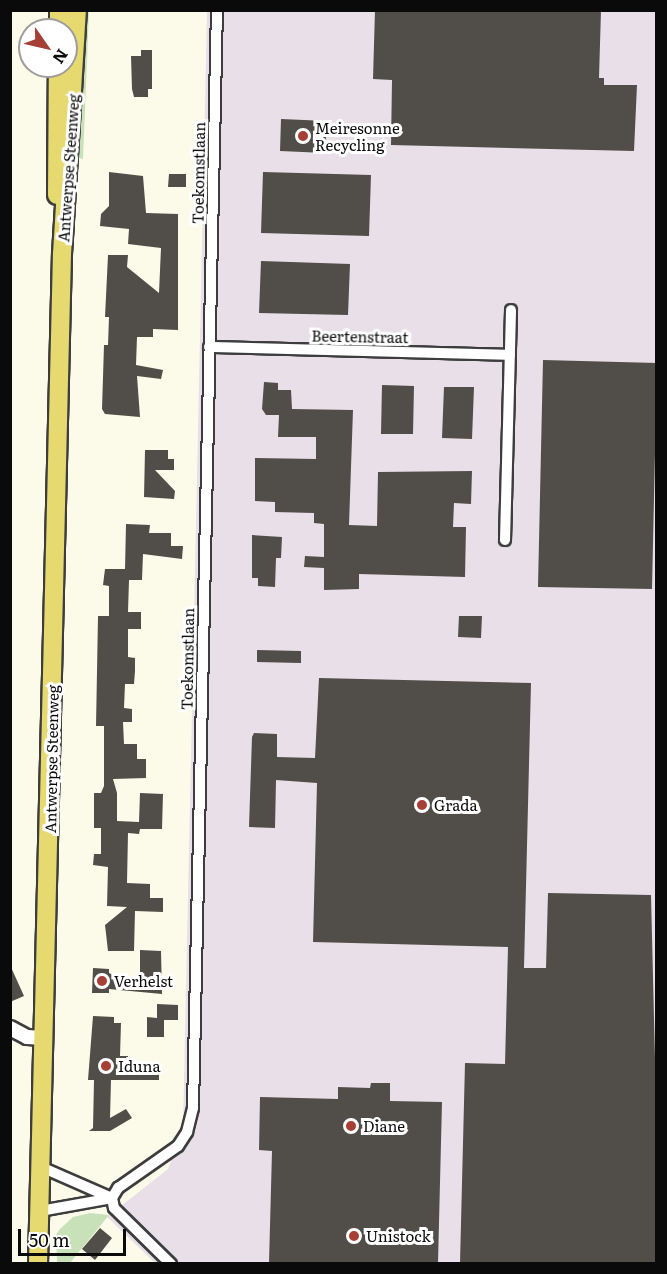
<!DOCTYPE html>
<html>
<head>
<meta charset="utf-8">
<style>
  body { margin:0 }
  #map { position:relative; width:667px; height:1274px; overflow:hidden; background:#fcfbea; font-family:Literata,serif }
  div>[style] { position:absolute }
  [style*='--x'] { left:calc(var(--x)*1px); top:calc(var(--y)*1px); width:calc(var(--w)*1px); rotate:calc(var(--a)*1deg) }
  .industrial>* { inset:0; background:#e8dfe8 }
  .green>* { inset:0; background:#c8e1b9 }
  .building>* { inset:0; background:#514d48 }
  .roads { filter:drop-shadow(2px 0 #3d3d3d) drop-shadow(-2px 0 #3d3d3d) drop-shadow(0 2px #3d3d3d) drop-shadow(0 -2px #3d3d3d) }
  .minor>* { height:10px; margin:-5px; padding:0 5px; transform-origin:5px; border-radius:5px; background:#fff }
  .tertiary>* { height:14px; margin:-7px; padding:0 7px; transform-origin:7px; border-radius:7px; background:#fff }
  .primary>* { height:18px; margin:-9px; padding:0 9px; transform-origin:9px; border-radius:9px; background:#e6d970 }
  .dots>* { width:16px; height:16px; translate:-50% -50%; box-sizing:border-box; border:3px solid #fff; border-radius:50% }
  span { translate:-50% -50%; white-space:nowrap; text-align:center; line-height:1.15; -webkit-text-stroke:6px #fff; paint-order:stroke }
  .poi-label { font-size:15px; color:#0a0a0a }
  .left { translate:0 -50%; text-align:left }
  .street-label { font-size:15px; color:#0a0a0a }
  .frame { position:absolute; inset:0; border:12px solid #0a0a0a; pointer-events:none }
  .north { position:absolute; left:18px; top:18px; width:60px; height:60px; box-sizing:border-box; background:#fff; border:2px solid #9d9d9d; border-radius:50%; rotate:124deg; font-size:16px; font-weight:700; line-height:24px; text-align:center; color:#0a0a0a }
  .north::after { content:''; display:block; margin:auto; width:21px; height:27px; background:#a63f36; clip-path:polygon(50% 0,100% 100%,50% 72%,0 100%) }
  .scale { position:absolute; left:18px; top:1229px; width:108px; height:27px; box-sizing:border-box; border:3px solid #0a0a0a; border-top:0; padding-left:8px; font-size:18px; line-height:21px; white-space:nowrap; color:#0a0a0a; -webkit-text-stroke:4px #fff; paint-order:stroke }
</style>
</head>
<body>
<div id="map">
  <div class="industrial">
    <i style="clip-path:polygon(207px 11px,656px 11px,656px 1263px,155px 1263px,107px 1217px,168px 1169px,183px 1128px)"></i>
  </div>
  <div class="green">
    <i style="clip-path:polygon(82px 11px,89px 11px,83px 159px,78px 158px)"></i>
    <i style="clip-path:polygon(90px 1213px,109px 1215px,70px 1263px,57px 1263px,56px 1235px,59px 1230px,73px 1217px)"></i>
  </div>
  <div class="building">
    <i style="clip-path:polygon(375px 10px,601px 10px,599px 78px,604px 78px,604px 85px,637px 85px,634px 151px,391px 145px,392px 80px,373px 79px)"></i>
    <i style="clip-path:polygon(141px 50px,152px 50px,152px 89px,148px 89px,148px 97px,134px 97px,132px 89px,131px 56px,141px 56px)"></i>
    <i style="clip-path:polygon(281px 119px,327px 121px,325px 153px,280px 151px)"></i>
    <i style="clip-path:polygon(109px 172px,143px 176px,146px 213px,178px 214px,178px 330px,153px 329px,153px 337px,137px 337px,136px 365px,163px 370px,161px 379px,137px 376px,140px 417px,105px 414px,102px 409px,104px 345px,108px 345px,109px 317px,105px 317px,108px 255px,128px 255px,127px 267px,159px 293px,161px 248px,128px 244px,129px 229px,100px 226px,101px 214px,109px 206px)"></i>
    <i style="clip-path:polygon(263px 172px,371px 175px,369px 236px,261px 233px)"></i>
    <i style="clip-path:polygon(169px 174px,186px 174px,186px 187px,168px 187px)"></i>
    <i style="clip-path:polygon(261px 261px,350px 264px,348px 315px,259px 313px)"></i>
    <i style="clip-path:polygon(543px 360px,657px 363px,652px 589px,538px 587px)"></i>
    <i style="clip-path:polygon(264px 382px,278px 383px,278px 390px,291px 390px,292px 409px,353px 410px,349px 525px,377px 526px,378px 472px,472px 471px,471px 504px,454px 503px,453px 527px,466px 527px,465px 577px,359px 574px,359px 589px,324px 590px,324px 568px,304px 567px,305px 556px,324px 557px,324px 524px,314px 523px,314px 513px,275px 512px,275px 502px,255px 501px,255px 458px,316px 459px,316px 437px,278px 437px,279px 415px,266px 415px,262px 409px)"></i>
    <i style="clip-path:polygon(382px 385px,414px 386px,413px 434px,381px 434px)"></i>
    <i style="clip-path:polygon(444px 387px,474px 387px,472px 439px,442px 438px)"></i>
    <i style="clip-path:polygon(145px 450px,168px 450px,168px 459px,174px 459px,174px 470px,155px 470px,175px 491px,174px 499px,144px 497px)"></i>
    <i style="clip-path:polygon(126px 524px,150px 525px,149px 533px,171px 533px,171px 546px,183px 546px,182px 559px,143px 554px,142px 580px,129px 580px,128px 612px,141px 612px,141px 629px,128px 629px,128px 657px,135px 658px,135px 671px,134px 684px,125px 684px,124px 708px,132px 709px,132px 722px,123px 722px,124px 744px,137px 744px,137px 759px,146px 759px,146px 778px,113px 779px,117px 793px,117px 821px,139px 822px,140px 793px,163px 794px,162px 829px,140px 829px,139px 834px,128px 833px,127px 883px,150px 884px,150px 898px,163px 898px,163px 912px,135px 911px,134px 951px,108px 951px,105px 925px,127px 907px,107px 906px,108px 867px,93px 865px,94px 854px,101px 854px,101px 828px,94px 828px,94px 793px,101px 793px,104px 786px,104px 726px,96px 726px,98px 616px,109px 616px,109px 586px,103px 585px,105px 569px,125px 569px)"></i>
    <i style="clip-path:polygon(252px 535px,282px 537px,281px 558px,276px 558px,275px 587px,258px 586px,258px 578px,252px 578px)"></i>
    <i style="clip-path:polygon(459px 616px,482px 616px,481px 638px,458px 637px)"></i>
    <i style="clip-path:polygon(257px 650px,301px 651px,301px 663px,257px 662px)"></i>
    <i style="clip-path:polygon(319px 678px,531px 683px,524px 968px,546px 968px,548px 893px,651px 895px,657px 1140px,655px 1263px,460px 1263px,465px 1063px,505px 1064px,508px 947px,313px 942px,317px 783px,276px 780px,275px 828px,249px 827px,252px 737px,254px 733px,277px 734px,277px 757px,315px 758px)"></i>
    <i style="clip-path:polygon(140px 950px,161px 951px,162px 994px,109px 989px,109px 993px,92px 993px,93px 968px,109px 969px,109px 973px,120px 978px,140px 979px)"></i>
    <i style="clip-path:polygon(10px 965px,24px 996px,10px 1002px)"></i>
    <i style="clip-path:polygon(157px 1004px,178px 1005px,178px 1020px,164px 1020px,164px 1037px,147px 1037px,147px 1017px,157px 1018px)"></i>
    <i style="clip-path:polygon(93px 1016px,114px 1017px,114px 1023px,121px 1023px,120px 1056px,128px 1056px,128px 1062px,159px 1063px,159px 1080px,111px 1080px,110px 1118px,126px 1109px,132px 1118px,110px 1131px,89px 1131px,93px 1128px,94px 1080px,88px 1080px)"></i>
    <i style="clip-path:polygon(371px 1083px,390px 1083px,390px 1101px,442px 1102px,438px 1263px,269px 1263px,272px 1151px,259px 1150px,260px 1097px,338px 1099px,338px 1087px,370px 1088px)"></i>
    <i style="clip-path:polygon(100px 1228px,112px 1238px,95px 1260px,82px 1249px)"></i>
  </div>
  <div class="roads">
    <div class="minor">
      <i style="--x:209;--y:347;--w:301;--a:1.5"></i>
      <i style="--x:505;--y:540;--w:230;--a:-88.5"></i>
      <i style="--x:41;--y:1167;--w:77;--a:23.6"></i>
      <i style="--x:112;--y:1198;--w:10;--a:79"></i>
      <i style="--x:114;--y:1208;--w:80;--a:44.5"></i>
      <i style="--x:40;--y:1211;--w:73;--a:-10.2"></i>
      <i style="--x:112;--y:1198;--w:12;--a:-59"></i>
      <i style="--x:118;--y:1188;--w:73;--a:-35"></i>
      <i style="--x:178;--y:1146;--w:17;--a:-57"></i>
      <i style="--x:187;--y:1132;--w:25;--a:-76"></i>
      <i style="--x:193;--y:1108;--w:1098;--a:-88.75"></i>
    </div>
    <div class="tertiary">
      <i style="--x:10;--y:1028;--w:19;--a:28"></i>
      <i style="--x:27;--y:1037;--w:17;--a:3"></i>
    </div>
    <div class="primary">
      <i style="--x:59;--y:30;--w:20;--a:-90"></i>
      <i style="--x:57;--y:195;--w:129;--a:-89.6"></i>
      <i style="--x:38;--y:1264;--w:1010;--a:-88.64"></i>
      <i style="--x:62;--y:254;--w:244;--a:-86.5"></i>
    </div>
  </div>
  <div class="dots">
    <i style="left:303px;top:136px;background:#a63f36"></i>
    <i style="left:422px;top:805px;background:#a63f36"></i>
    <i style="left:102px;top:981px;background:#a63f36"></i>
    <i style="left:106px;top:1066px;background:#a63f36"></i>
    <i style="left:351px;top:1126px;background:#a63f36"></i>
    <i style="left:354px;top:1236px;background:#a63f36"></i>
  </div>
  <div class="poi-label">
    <span class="left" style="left:315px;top:136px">Meiresonne<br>Recycling</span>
    <span class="left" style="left:434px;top:805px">Grada</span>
    <span class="left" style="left:114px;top:981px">Verhelst</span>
    <span class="left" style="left:118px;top:1066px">Iduna</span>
    <span class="left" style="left:363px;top:1126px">Diane</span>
    <span class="left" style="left:366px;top:1236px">Unistock</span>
  </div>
  <div class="street-label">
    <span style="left:68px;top:168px;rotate:-86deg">Antwerpse Steenweg</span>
    <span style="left:198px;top:173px;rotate:-89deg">Toekomstlaan</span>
    <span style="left:360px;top:336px;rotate:1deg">Beertenstraat</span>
    <span style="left:187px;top:659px;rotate:-89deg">Toekomstlaan</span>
    <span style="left:51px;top:759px;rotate:-89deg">Antwerpse Steenweg</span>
  </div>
  <div class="frame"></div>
  <div class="north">N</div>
  <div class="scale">50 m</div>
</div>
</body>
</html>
